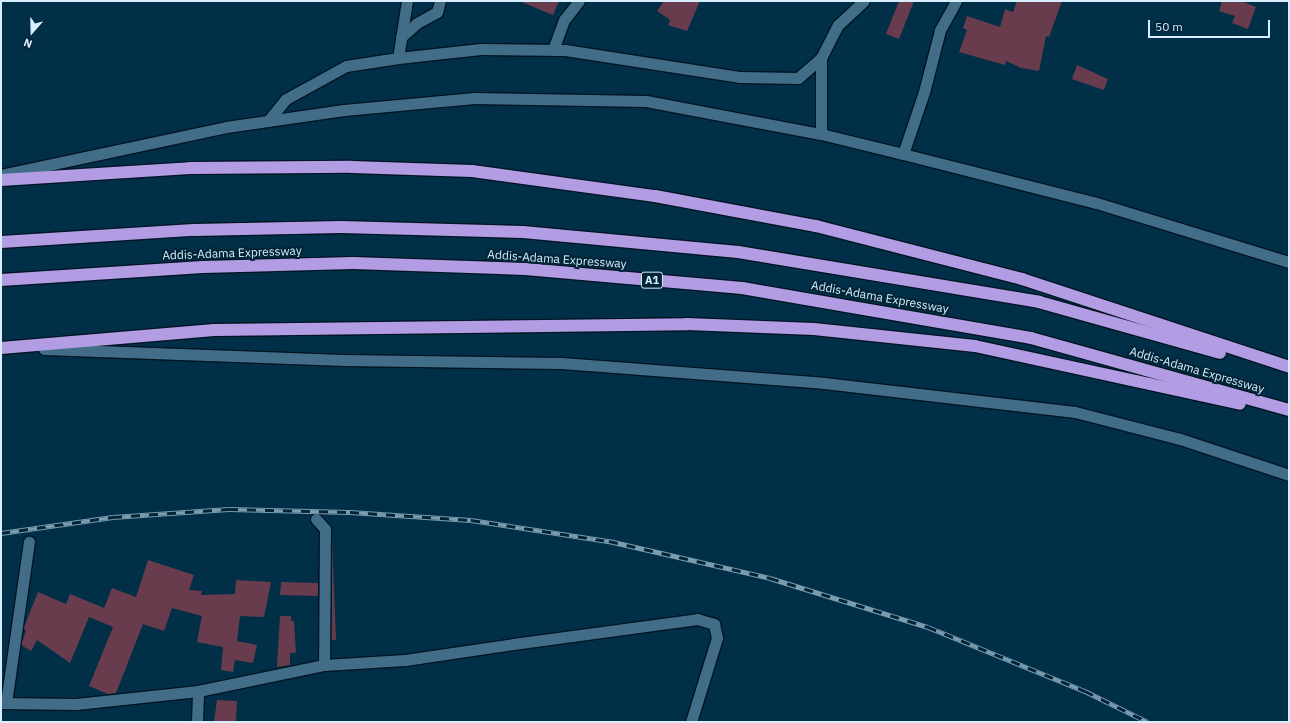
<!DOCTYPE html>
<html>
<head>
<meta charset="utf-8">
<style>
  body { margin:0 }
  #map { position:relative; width:1290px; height:723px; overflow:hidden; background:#002f47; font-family:"IBM Plex Sans",sans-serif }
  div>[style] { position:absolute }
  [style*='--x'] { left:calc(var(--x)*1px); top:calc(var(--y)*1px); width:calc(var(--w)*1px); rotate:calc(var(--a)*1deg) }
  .building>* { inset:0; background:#683c4c }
  .roads { filter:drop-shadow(1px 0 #011522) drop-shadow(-1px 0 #011522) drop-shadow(0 1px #011522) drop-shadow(0 -1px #011522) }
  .minor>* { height:11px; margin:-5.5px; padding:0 5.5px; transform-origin:5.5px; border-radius:5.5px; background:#416d89 }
  .tertiary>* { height:11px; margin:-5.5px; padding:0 5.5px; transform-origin:5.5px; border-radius:5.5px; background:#416d89 }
  .motorway>* { height:12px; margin:-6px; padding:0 6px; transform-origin:6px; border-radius:6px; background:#b29de5 }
  .rail>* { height:4.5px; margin-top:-2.25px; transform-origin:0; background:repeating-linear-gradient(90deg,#022437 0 9px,#7a9caf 0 18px); box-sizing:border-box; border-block:1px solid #7a9caf }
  span { translate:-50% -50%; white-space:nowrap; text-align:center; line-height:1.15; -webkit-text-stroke:4px #022437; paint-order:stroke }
  .shield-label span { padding:1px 3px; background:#022437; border:1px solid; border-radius:3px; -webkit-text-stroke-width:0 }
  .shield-label { font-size:11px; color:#d6eefe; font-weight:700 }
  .street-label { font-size:12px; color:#d6eefe }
  .frame { position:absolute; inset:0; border:2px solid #d6eefe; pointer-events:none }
  .north { position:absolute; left:12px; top:12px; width:40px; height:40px; -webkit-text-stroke:3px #022437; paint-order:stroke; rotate:200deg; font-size:11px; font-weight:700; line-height:16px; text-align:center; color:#d6eefe }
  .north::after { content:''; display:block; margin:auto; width:14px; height:18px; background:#d6eefe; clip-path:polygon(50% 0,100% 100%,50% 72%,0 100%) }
  .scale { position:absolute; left:1148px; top:20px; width:122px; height:18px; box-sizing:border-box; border:2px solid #d6eefe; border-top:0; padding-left:5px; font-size:12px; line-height:14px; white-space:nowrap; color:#d6eefe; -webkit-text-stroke:3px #022437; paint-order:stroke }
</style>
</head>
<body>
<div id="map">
  <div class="building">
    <i style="clip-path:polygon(519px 1px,559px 1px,553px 15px)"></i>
    <i style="clip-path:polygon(664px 1px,700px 1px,687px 31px,668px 25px,670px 20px,657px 11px)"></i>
    <i style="clip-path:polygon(899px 1px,914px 1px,899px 39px,886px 34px)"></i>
    <i style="clip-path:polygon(1017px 1px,1062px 1px,1049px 37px,1046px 36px,1039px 71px,1021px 68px,1006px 61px,1005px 65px,959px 52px,967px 30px,963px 28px,967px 16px,1000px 27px,1005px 9px,1013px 12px)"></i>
    <i style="clip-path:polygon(1222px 1px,1241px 1px,1256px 7px,1248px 29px,1232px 23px,1235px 16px,1219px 11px)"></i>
    <i style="clip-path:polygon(1077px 65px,1108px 79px,1104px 90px,1072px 79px)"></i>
    <i style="clip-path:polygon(332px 540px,336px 640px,331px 640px)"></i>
    <i style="clip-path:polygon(148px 560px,194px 575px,189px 590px,202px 591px,201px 595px,235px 594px,236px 580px,271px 582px,264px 617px,240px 616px,237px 641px,257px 645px,253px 663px,235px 660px,233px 672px,221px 670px,223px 647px,197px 642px,202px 616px,172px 608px,164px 631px,143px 624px,116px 693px,108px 694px,89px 686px,113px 627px,111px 626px,89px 617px,70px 663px,37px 640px,31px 651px,21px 645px,26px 630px,24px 629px,24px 627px,38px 592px,66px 604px,70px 594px,104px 608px,112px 588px,136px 597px)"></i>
    <i style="clip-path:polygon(281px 582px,318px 583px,318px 596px,280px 595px)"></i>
    <i style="clip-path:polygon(280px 616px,291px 616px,291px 621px,294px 621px,296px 653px,290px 653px,290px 665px,277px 667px)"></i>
    <i style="clip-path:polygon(217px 700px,237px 701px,236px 722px,214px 722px)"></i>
  </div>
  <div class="roads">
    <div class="minor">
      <i style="--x:401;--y:37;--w:21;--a:-41"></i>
      <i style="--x:417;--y:23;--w:23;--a:-29"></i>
      <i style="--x:437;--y:12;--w:11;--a:-75"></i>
      <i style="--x:553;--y:50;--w:32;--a:-70"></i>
      <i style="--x:564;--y:20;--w:24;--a:-52"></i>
      <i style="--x:398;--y:58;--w:83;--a:-6.2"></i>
      <i style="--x:481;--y:49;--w:84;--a:0.7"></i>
      <i style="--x:565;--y:50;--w:176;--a:8.8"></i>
      <i style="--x:739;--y:77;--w:59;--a:1"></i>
      <i style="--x:798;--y:78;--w:30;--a:-41"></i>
      <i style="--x:268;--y:121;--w:28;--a:-51"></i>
      <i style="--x:286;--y:99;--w:68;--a:-28.8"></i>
      <i style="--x:346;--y:66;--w:53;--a:-8.7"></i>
      <i style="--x:398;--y:58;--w:58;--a:-81"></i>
      <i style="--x:821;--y:134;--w:76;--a:-90"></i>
      <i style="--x:821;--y:58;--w:37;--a:-63"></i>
      <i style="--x:838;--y:25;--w:35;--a:-43"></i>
      <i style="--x:903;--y:154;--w:65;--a:-71.3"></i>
      <i style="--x:924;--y:92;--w:64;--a:-75.5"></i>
      <i style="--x:940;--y:30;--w:33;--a:-61"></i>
      <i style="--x:316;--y:519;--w:13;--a:48"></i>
      <i style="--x:325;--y:529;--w:136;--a:90.4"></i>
      <i style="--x:1;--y:703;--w:75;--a:0.8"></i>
      <i style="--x:76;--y:704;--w:123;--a:-6.1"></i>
      <i style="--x:198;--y:691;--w:129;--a:-11.7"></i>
      <i style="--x:324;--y:665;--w:81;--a:-3.5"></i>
      <i style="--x:405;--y:660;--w:109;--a:-8.4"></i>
      <i style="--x:513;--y:644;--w:186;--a:-7.7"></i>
      <i style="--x:697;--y:619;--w:18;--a:16"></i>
      <i style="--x:714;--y:624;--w:14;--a:78"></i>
      <i style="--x:717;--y:638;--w:88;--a:107.2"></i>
      <i style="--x:6;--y:703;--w:163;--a:-81.9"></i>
      <i style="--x:197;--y:722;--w:31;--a:-88"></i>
    </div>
    <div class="tertiary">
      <i style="--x:1;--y:175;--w:230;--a:-12"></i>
      <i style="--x:226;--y:127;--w:119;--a:-8.2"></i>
      <i style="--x:344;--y:110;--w:131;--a:-5.3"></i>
      <i style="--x:474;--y:98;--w:172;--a:1"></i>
      <i style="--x:646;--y:101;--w:178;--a:10.7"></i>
      <i style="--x:821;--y:134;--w:84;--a:13.7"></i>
      <i style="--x:903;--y:154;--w:200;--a:14.2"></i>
      <i style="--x:1097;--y:203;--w:201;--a:17.1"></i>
      <i style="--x:44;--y:349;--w:300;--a:2.1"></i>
      <i style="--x:344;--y:360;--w:216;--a:0.8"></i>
      <i style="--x:560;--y:363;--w:265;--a:4.3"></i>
      <i style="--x:824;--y:383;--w:253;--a:6.6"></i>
      <i style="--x:1075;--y:412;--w:108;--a:14.4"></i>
      <i style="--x:1180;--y:439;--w:115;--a:18.3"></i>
    </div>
    <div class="motorway">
      <i style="--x:1;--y:180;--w:189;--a:-3.6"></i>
      <i style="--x:190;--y:168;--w:162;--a:-0.4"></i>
      <i style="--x:352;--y:167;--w:120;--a:1.9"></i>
      <i style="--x:472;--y:171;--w:185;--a:7.8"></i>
      <i style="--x:655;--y:196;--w:164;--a:10.6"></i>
      <i style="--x:816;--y:226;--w:213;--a:14.4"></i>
      <i style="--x:1022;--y:279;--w:281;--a:18.2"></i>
      <i style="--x:1;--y:242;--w:193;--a:-3.6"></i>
      <i style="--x:194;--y:230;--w:147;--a:-1.2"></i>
      <i style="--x:341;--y:227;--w:182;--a:1.6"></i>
      <i style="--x:523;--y:232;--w:216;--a:5.3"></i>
      <i style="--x:738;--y:252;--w:305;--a:9.4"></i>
      <i style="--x:1039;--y:302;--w:188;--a:15.7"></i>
      <i style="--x:1;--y:280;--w:202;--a:-3.7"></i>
      <i style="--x:203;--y:267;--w:150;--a:-1.5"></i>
      <i style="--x:353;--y:263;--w:172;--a:2"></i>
      <i style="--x:525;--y:269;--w:218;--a:5"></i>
      <i style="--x:742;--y:288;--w:293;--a:9.8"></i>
      <i style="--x:1031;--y:338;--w:268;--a:15.6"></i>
      <i style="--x:1;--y:348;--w:214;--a:-4.8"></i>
      <i style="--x:214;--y:330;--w:473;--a:-0.7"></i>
      <i style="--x:687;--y:324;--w:127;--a:2.3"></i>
      <i style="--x:814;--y:329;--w:162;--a:6"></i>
      <i style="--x:975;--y:346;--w:271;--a:12.3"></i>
    </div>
  </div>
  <div class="rail">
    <i style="--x:1;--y:533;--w:113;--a:-8.1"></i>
    <i style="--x:113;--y:517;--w:116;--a:-3.9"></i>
    <i style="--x:229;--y:509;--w:121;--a:1.4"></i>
    <i style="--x:350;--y:512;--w:121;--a:3.8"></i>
    <i style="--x:471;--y:520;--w:140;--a:8.7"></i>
    <i style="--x:609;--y:541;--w:165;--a:12.9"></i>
    <i style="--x:770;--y:578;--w:165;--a:17.2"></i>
    <i style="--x:928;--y:627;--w:170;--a:22.2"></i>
    <i style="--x:1085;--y:691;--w:70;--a:26.2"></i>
  </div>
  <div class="shield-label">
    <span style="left:652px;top:280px">A1</span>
  </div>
  <div class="street-label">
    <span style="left:232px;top:253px;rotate:-2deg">Addis-Adama Expressway</span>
    <span style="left:557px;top:259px;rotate:4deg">Addis-Adama Expressway</span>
    <span style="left:880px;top:297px;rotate:10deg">Addis-Adama Expressway</span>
    <span style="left:1197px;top:370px;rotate:16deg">Addis-Adama Expressway</span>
  </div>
  <div class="frame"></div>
  <div class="north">N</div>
  <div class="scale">50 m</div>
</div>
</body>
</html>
